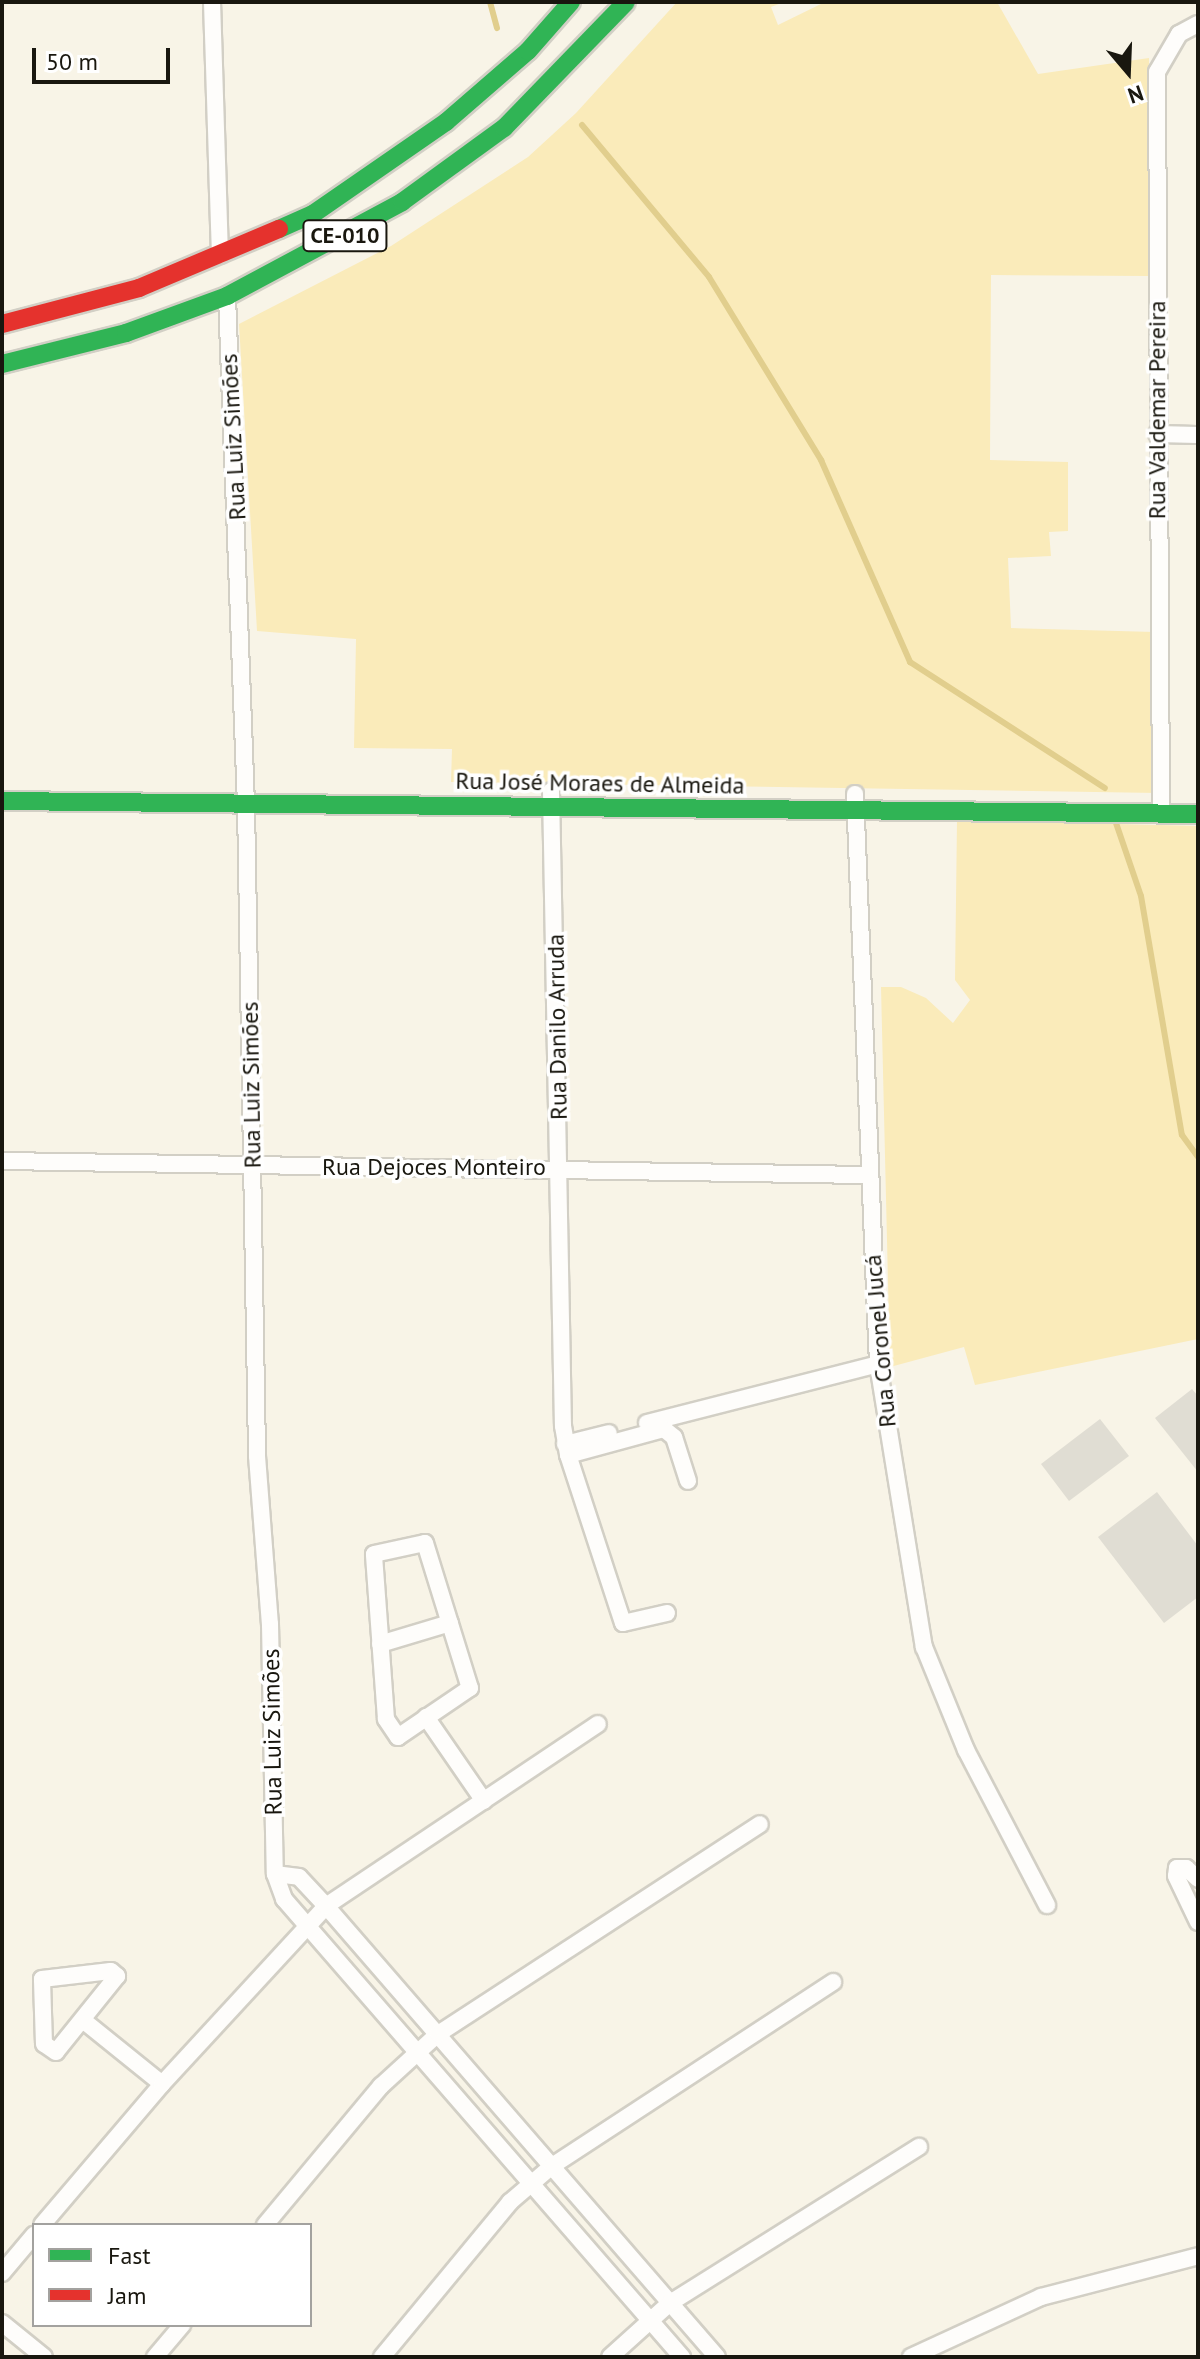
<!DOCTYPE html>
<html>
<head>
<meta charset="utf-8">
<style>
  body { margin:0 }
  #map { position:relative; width:1200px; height:2359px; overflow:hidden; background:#f8f4e7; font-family:"PT Sans",sans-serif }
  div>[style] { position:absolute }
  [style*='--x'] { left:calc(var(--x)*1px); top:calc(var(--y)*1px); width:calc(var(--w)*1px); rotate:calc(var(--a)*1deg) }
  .green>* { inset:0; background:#faebba }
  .stream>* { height:6px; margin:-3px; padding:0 3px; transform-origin:3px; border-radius:3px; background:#e1ce8d }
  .building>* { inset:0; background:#e0ddd3 }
  .roads { filter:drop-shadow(2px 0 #d2cfc5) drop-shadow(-2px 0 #d2cfc5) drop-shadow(0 2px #d2cfc5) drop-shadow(0 -2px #d2cfc5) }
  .street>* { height:16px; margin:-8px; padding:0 8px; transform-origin:8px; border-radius:8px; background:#fefdfb }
  .fast>* { height:18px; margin:-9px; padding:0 9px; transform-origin:9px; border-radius:9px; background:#30b455 }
  .jam>* { height:18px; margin:-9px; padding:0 9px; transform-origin:9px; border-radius:9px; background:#e5322d }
  span { translate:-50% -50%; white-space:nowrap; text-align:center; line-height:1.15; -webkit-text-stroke:7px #fff; paint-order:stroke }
  .shield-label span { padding:2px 6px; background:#fff; border:2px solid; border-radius:6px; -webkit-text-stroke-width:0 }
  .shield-label { font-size:22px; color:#19170f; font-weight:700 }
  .street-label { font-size:24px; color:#19170f }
  .frame { position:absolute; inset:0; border:4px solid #19170f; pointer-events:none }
  .legend { position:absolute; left:32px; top:2223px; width:280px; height:104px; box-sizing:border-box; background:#fff; border:2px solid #a3a29f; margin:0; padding:10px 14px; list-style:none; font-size:24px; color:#19170f }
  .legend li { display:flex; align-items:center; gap:16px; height:40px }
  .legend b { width:40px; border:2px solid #a3a29f }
  .north { position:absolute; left:1088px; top:32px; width:80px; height:80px; -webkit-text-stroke:6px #fff; paint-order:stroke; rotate:161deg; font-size:22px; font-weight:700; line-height:32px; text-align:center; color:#19170f }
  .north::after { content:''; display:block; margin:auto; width:28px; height:36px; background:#19170f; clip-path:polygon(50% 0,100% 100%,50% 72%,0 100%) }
  .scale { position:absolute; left:32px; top:48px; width:138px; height:36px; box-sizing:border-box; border:4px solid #19170f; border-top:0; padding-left:10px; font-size:24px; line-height:28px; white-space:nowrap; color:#19170f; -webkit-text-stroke:6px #fff; paint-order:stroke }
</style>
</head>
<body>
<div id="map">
  <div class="green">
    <i style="clip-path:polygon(677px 2px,784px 2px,771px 7px,778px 25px,825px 2px,997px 2px,1038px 74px,1149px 58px,1149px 276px,991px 275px,990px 460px,1068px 462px,1068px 531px,1049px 532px,1051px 556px,1008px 558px,1011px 628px,1155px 632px,1158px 793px,451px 782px,452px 749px,354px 748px,356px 639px,257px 631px,239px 324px,391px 246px,528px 157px,576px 113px)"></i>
    <i style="clip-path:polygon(957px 820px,1198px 826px,1198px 1339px,975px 1385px,964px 1347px,890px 1367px,881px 987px,901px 987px,926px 998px,953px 1023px,970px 1000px,955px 980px)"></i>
  </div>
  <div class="stream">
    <i style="--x:490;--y:2;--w:27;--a:75"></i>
    <i style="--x:582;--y:125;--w:198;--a:50.1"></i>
    <i style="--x:709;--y:277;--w:215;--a:58.5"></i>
    <i style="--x:821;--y:460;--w:221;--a:66.2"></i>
    <i style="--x:910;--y:662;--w:232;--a:32.9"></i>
    <i style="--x:1116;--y:823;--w:77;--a:71.1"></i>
    <i style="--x:1141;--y:896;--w:242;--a:80.3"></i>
    <i style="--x:1182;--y:1135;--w:27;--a:54"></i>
  </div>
  <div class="building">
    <i style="clip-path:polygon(1192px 1389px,1198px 1396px,1198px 1472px,1155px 1418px)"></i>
    <i style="clip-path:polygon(1100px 1419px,1129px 1456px,1069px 1501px,1041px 1464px)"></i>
    <i style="clip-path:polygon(1157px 1492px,1198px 1546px,1198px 1597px,1164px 1623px,1098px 1537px)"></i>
  </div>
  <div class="roads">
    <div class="street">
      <i style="--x:212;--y:2;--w:253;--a:88.2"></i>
      <i style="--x:227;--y:296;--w:508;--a:87.86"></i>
      <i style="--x:246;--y:804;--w:652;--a:89.03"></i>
      <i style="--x:257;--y:1456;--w:169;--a:85.6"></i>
      <i style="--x:270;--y:1624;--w:250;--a:88.9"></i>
      <i style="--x:275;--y:1874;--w:27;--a:70"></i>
      <i style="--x:284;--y:1899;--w:607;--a:49.01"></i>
      <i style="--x:1157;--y:434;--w:41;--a:1.4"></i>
      <i style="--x:551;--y:791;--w:635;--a:88.92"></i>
      <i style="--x:563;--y:1426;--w:29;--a:80"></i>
      <i style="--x:855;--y:794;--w:570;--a:87.69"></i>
      <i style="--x:878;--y:1364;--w:287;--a:80.8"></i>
      <i style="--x:924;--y:1647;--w:111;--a:67.8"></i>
      <i style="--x:966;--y:1750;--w:175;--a:62.4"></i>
      <i style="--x:1161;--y:813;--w:741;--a:-90.31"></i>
      <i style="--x:1157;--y:72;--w:44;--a:-59.9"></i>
      <i style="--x:1179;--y:34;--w:21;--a:-28"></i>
      <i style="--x:2;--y:1161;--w:865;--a:0.93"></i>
      <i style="--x:647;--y:1423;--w:238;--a:-14.3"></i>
      <i style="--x:565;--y:1444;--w:45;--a:-14"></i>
      <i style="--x:425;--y:1543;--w:152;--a:72.8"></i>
      <i style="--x:470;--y:1688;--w:87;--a:145.8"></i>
      <i style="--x:398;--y:1737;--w:22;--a:-124"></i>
      <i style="--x:386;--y:1719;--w:165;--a:-94.2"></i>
      <i style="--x:374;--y:1554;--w:52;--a:-12.2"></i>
      <i style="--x:667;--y:1613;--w:45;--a:167.2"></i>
      <i style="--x:623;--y:1623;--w:177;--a:-108.1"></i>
      <i style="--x:568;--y:1455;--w:99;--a:-15.2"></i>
      <i style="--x:664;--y:1429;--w:13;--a:39"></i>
      <i style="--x:674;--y:1437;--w:46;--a:72.3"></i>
      <i style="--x:380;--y:1644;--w:73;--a:-16.7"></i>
      <i style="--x:426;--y:1717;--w:102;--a:55.4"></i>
      <i style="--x:275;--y:1874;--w:24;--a:7"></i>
      <i style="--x:299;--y:1877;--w:40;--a:47"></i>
      <i style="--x:326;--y:1906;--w:597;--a:49.08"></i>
      <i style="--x:1198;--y:1879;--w:16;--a:-137"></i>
      <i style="--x:1186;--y:1868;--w:9;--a:180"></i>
      <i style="--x:1177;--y:1868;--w:8;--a:97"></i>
      <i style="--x:1176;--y:1876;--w:51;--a:64.4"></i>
      <i style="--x:111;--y:1971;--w:8;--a:40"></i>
      <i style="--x:117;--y:1976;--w:97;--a:128.8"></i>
      <i style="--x:56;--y:2052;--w:14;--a:-146"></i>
      <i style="--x:44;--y:2044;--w:65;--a:-91.8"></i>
      <i style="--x:42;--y:1979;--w:69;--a:-6.6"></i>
      <i style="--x:84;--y:2021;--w:100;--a:38.9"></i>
      <i style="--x:42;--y:2225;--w:185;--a:-49.6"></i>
      <i style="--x:162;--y:2084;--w:242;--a:-47.3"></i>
      <i style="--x:326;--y:1906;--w:327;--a:-33.8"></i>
      <i style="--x:265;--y:2225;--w:181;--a:-50.2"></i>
      <i style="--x:381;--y:2086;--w:77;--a:-42.4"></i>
      <i style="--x:438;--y:2034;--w:384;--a:-33.1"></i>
      <i style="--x:2;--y:2273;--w:50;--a:-49.9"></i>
      <i style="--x:2;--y:2323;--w:54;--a:39"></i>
      <i style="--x:155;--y:2357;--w:42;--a:-49.8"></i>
      <i style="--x:382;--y:2357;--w:201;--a:-50.4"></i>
      <i style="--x:510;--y:2202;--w:55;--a:-40.6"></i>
      <i style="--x:552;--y:2166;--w:336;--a:-33.2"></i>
      <i style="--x:610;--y:2357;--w:81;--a:-42"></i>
      <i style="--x:670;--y:2303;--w:294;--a:-32.1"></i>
      <i style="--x:911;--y:2357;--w:143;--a:-24.8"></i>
      <i style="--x:1041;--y:2297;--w:162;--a:-14.6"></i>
    </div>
    <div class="fast">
      <i style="--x:279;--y:229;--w:37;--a:-24"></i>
      <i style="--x:313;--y:214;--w:162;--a:-34.7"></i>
      <i style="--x:446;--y:122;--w:108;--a:-40.9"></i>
      <i style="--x:528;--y:51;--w:65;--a:-48.7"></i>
      <i style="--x:2;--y:364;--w:128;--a:-14"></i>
      <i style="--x:126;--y:333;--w:108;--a:-20.1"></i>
      <i style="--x:227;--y:296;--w:199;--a:-28.2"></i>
      <i style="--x:402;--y:202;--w:126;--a:-36"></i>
      <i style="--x:504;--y:128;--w:175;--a:-45.9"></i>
      <i style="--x:2;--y:801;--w:1196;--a:0.62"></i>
    </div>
    <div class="jam">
      <i style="--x:2;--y:324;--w:142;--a:-14.7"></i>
      <i style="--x:139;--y:288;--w:152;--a:-22.9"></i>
    </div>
  </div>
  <div class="shield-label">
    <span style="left:345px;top:236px">CE-010</span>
  </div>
  <div class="street-label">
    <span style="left:1157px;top:410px;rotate:-90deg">Rua Valdemar Pereira</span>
    <span style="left:233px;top:437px;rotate:-93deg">Rua Luiz Simões</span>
    <span style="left:600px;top:783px;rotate:1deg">Rua José Moraes de Almeida</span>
    <span style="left:557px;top:1027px;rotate:-91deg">Rua Danilo Arruda</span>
    <span style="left:251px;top:1085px;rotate:-91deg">Rua Luiz Simões</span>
    <span style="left:434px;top:1167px">Rua Dejoces Monteiro</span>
    <span style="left:880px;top:1341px;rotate:-95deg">Rua Coronel Jucá</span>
    <span style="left:272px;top:1732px;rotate:-91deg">Rua Luiz Simões</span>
  </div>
  <div class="frame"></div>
  <ul class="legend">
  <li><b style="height:10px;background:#30b455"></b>Fast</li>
  <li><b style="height:10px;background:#e5322d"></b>Jam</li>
  </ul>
  <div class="north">N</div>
  <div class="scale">50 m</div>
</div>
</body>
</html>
